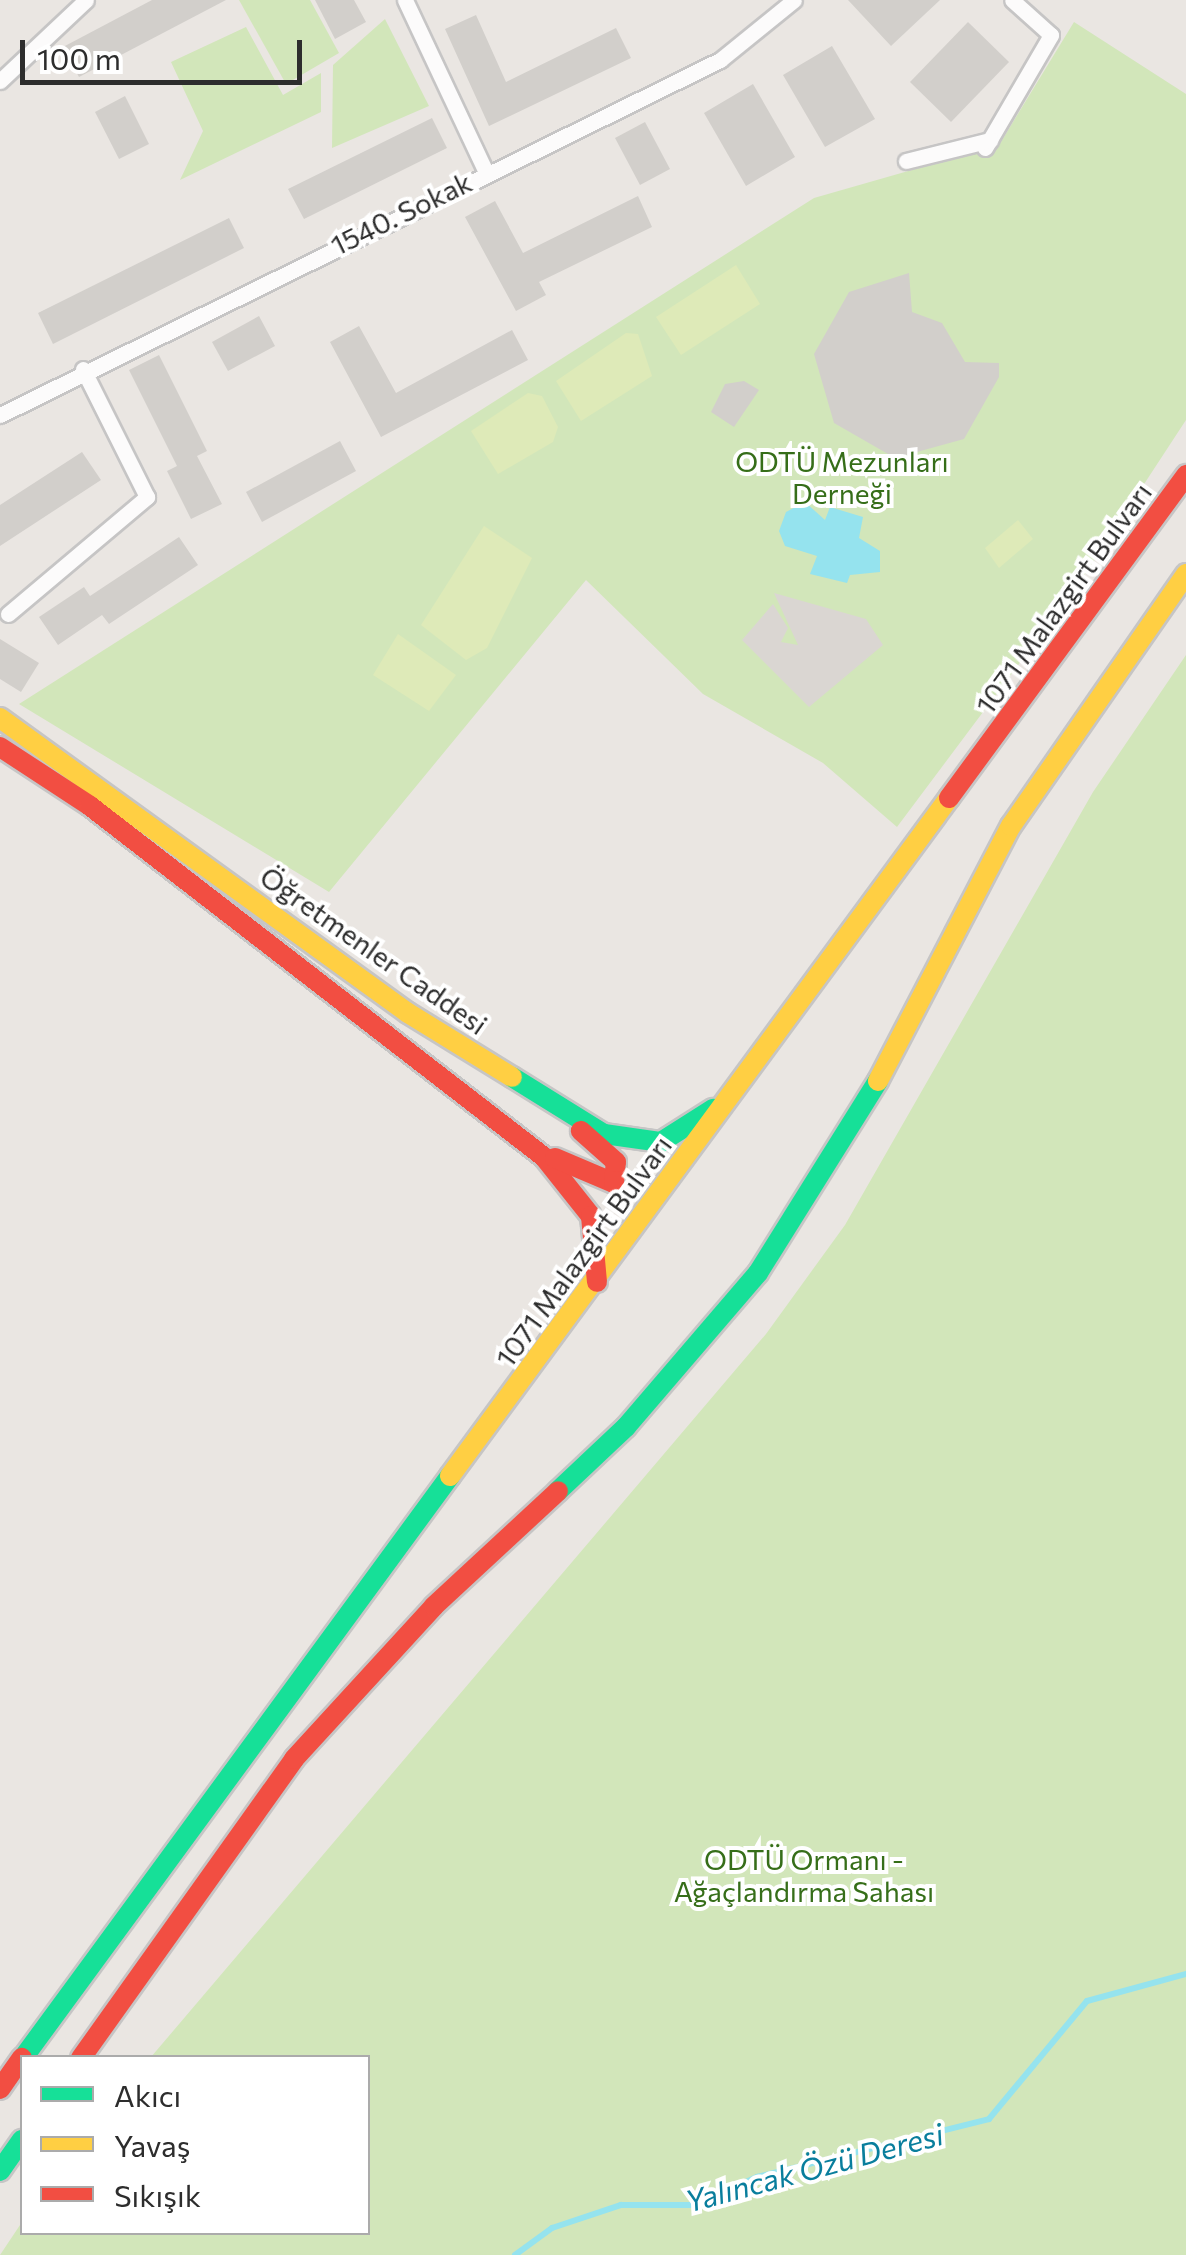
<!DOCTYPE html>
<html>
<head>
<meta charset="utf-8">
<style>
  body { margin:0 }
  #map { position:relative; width:1186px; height:2255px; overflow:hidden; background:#eae6e2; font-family:Commissioner,sans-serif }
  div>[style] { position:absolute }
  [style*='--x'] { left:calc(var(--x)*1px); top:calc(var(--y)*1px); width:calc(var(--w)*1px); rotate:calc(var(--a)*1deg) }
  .green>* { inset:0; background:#d2e6ba }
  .pitch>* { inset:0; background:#deeab8 }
  .plaza>* { inset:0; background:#dad6d2 }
  .water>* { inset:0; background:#95e3ee }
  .stream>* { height:6px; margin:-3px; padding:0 3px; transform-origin:3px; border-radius:3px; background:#95e3ee }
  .building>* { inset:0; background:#d2cfcb }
  .roads { filter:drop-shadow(2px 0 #c6c5c5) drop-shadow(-2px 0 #c6c5c5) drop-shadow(0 2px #c6c5c5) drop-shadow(0 -2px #c6c5c5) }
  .street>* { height:15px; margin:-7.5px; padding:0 7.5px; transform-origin:7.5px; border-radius:7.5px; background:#fcfbfb }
  .fast>* { height:20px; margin:-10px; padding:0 10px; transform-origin:10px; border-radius:10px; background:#16e098 }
  .slow>* { height:20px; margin:-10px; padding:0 10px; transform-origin:10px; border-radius:10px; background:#ffcf43 }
  .jam>* { height:20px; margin:-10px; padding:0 10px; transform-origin:10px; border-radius:10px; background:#f24e42 }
  span { translate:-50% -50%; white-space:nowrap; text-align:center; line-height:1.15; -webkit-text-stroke:8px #fff; paint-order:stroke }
  .street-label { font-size:28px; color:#2d2d2d }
  .park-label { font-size:28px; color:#366e19 }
  .water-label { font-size:30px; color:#097e9d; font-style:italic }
  .legend { position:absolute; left:20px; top:2055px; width:350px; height:180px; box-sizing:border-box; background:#fff; border:2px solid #ababab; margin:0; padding:12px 18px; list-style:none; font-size:30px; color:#2d2d2d }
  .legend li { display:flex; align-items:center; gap:20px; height:50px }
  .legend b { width:50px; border:2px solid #ababab }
  .scale { position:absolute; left:20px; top:40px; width:282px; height:45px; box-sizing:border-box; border:5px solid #2d2d2d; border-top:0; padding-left:12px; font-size:30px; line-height:35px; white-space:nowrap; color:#2d2d2d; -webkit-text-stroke:8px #fff; paint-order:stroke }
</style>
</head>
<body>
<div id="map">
  <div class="green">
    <i style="clip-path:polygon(239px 0,310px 0,339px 53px,286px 84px)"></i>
    <i style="clip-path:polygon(385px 19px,429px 106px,332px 148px,333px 65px)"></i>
    <i style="clip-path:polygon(1074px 22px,1186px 94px,1186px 420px,1078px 585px,897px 827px,823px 763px,703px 694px,586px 580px,329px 892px,19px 704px,814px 198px,999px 145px)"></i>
    <i style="clip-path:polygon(246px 27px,283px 95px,321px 73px,321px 112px,180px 180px,203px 131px,171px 62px)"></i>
    <i style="clip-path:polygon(1186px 655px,1186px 2255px,0 2255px,22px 2222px,22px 2232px,368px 2232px,368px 2058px,151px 2057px,766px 1334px,845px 1225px,1093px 792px)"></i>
  </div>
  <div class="pitch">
    <i style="clip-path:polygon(736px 265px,760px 304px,681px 355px,656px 317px)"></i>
    <i style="clip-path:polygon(626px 333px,638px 334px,652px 376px,581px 421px,556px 381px)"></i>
    <i style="clip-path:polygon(528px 393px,542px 396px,558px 427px,553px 442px,498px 474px,471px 431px)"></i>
    <i style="clip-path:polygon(1018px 520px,1033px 539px,999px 568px,985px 548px)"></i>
    <i style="clip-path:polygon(484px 526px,532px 558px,487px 648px,466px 660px,421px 625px)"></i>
    <i style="clip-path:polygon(398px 634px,456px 675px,429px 711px,373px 675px)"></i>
  </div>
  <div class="plaza">
    <i style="clip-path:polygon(774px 593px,866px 619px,883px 645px,809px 707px,742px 640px,773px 604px,788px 628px,781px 642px,798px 645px)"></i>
  </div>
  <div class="water">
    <i style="clip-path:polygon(805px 502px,825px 520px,830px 507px,863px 517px,859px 538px,880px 551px,880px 572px,850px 575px,847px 583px,810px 574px,817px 556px,785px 546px,779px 531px,786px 512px)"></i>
  </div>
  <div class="stream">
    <i style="--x:515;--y:2255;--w:46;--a:-36.1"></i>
    <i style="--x:552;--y:2228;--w:73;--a:-18.4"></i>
    <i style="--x:621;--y:2205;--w:73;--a:0"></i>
    <i style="--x:694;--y:2205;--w:69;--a:-24"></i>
    <i style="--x:757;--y:2177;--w:239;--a:-14"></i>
    <i style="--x:989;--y:2119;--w:153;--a:-50.3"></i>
    <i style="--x:1087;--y:2001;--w:103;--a:-15.3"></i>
  </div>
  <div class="building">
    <i style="clip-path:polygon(152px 0,226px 0,79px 77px,63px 47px)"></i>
    <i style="clip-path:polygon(315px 0,354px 0,366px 22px,335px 39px)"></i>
    <i style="clip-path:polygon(848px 0,940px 0,891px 46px)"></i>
    <i style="clip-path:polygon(476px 15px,506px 82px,616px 28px,631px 58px,489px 126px,445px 29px)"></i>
    <i style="clip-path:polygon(968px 22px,1009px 62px,951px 122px,910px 82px)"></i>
    <i style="clip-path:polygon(832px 46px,875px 119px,825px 147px,783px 75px)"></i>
    <i style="clip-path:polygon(753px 84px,795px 157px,746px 186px,704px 113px)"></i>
    <i style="clip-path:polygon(125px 96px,149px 144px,119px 159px,95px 112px)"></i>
    <i style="clip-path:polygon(432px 118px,447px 148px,304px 219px,288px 189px)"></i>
    <i style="clip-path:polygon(645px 122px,670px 169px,640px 185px,615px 138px)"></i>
    <i style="clip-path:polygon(638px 196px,652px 227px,539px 282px,546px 295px,516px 311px,465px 217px,495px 201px,523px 253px)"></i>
    <i style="clip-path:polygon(229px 218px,244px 248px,53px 344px,38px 313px)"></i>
    <i style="clip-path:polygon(909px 273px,912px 312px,942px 323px,965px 362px,999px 363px,999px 377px,964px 439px,895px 458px,834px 423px,814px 354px,849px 292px)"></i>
    <i style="clip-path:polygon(259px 316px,275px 346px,228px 371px,212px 342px)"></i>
    <i style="clip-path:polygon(359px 326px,396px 393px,512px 330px,528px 360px,381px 437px,330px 342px)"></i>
    <i style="clip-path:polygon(159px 355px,207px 451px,197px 456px,222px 504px,191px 519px,167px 471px,177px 466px,129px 370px)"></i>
    <i style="clip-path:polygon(744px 381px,759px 390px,734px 427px,711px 412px,725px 384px)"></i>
    <i style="clip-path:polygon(340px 441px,356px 471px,262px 522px,246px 492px)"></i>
    <i style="clip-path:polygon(82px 452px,101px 480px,0 546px,0 505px)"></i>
    <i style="clip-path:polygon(179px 537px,198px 565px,109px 624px,102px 615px,58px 645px,39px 617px,84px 587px,90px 596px)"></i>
    <i style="clip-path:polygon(0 639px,39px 663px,21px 692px,0 679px)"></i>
  </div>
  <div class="roads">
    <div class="street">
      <i style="--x:405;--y:0;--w:190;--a:64.8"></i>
      <i style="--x:0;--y:81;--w:118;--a:-43.3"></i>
      <i style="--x:985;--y:148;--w:131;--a:-59.7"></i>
      <i style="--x:1051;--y:35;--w:52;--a:-138.1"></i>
      <i style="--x:906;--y:161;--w:87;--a:-14"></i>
      <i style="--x:0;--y:415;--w:803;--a:-26.25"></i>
      <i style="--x:720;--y:60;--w:95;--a:-39"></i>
      <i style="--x:8;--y:614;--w:182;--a:-40.1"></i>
      <i style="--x:147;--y:497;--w:143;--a:-116.6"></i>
    </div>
    <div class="fast">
      <i style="--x:512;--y:1077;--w:108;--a:31.8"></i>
      <i style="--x:604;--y:1134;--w:58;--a:8"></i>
      <i style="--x:661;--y:1142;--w:62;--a:-32.4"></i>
      <i style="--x:558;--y:1491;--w:93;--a:-43.3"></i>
      <i style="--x:626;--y:1427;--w:203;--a:-49.4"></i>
      <i style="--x:758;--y:1273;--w:226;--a:-58"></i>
      <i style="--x:23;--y:2058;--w:722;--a:-53.73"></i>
      <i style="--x:0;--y:2171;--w:38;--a:-55"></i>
    </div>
    <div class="slow">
      <i style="--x:0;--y:718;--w:503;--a:35.87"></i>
      <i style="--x:408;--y:1013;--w:122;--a:31.6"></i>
      <i style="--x:878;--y:1081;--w:288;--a:-62.5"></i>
      <i style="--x:1011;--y:826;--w:307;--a:-55.2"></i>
      <i style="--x:450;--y:1476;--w:842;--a:-53.65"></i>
    </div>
    <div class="jam">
      <i style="--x:0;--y:747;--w:108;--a:33.2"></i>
      <i style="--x:90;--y:806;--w:574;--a:37.71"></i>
      <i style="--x:544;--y:1157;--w:75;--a:51.5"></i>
      <i style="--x:591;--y:1216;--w:66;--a:84.8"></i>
      <i style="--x:949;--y:798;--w:401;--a:-53.7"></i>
      <i style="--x:555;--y:1158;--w:64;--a:23"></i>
      <i style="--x:614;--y:1183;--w:21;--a:-85"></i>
      <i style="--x:616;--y:1162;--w:47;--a:-138.5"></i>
      <i style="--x:81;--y:2058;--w:367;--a:-54.5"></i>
      <i style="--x:294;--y:1759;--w:207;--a:-47.5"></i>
      <i style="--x:434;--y:1606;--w:169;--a:-42.8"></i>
      <i style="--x:0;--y:2089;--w:38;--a:-55"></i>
    </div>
  </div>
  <div class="street-label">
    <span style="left:401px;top:213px;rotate:-26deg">1540. Sokak</span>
    <span style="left:1063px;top:598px;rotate:-54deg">1071 Malazgirt Bulvarı</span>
    <span style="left:374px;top:950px;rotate:35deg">Öğretmenler Caddesi</span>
    <span style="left:583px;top:1251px;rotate:-54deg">1071 Malazgirt Bulvarı</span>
  </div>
  <div class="park-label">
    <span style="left:842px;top:477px">ODTÜ Mezunları<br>Derneği</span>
    <span style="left:804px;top:1875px">ODTÜ Ormanı -<br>Ağaçlandırma Sahası</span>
  </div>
  <div class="water-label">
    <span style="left:814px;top:2167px;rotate:-15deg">Yalıncak Özü Deresi</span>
  </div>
  <ul class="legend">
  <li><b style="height:12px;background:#16e098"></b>Akıcı</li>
  <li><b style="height:12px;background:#ffcf43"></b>Yavaş</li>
  <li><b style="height:12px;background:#f24e42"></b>Sıkışık</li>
  </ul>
  <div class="scale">100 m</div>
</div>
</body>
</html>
